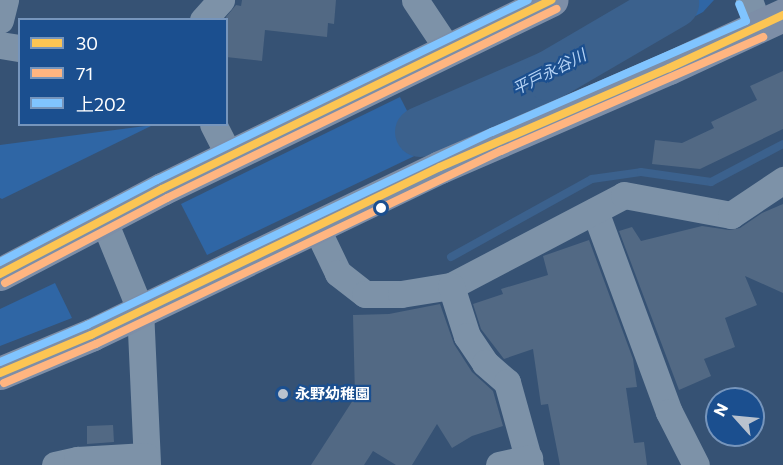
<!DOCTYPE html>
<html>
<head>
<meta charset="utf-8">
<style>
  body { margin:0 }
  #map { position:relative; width:783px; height:465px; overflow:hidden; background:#365274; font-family:Commissioner,"Noto Sans JP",sans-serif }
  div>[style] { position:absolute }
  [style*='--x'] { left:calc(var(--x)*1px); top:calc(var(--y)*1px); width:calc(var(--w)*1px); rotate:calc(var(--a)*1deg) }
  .green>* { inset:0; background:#2f66a5 }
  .stream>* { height:8px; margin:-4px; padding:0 4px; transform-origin:4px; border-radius:4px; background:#3b618d }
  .river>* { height:50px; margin:-25px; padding:0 25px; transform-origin:25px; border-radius:25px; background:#3b618d }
  .building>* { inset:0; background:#526984 }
  .minor>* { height:27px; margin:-13.5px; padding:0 13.5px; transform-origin:13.5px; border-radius:13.5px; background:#7d92a8 }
  .major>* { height:33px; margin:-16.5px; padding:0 16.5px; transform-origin:16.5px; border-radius:16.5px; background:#7d8ea7 }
  .bus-1>* { height:8px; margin:-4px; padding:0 4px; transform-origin:4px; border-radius:4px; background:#fcc553 }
  .bus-2>* { height:8px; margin:-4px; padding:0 4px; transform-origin:4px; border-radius:4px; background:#ffb580 }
  .bus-3>* { height:8px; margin:-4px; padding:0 4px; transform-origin:4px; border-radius:4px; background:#80c4ff }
  .dots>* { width:16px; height:16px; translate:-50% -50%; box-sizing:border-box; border:3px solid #1b4f8f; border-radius:50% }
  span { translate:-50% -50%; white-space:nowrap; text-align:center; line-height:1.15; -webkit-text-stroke:4.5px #1b4f8f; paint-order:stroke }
  .poi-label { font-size:15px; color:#fff; font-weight:700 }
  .left { translate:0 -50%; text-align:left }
  .water-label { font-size:16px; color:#b5d3f5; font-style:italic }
  .legend { position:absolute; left:18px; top:18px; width:210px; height:108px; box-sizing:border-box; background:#1b4f8f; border:2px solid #7695bc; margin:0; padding:8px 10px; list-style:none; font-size:18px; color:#fff }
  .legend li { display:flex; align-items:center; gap:12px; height:30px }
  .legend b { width:30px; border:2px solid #7695bc }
  .north { position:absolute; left:705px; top:387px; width:60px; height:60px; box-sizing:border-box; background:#1b4f8f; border:2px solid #7695bc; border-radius:50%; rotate:297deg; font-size:16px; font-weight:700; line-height:24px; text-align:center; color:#fff }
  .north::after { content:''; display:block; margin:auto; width:21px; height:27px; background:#b9c2ce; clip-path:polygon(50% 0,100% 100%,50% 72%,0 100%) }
</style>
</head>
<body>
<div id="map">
  <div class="green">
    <i style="clip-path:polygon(675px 0,714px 0,703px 12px,686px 21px)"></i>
    <i style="clip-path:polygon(400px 97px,427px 150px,207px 255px,181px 204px)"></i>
    <i style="clip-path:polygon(153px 125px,2px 199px,0 198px,0 145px)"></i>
    <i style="clip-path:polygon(55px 283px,72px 318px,0 346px,0 309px)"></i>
  </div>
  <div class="stream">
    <i style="--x:451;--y:257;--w:161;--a:-29"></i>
    <i style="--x:592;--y:179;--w:49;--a:-8.1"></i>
    <i style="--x:641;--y:172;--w:71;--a:8.1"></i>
    <i style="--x:711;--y:182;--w:81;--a:-27.8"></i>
  </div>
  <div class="river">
    <i style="--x:420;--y:132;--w:141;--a:-23.5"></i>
    <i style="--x:549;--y:76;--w:145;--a:-30.3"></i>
  </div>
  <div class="building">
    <i style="clip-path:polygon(242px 0,336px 0,334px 24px,328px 23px,327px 37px,265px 30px,262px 61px,226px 57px,226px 17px,236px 5px,241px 6px)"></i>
    <i style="clip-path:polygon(783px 71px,783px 129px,700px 169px,652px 164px,655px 140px,682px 143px,714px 128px,711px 122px,757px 100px,750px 86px)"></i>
    <i style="clip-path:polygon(783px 204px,783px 293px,745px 276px,757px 305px,725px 318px,735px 347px,704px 359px,711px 376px,679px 390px,619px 231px,632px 227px,641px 241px,702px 226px,729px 230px,740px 228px,762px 213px)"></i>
    <i style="clip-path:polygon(589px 240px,633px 359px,637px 387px,626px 388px,634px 443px,644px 442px,647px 465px,560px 465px,548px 404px,541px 405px,533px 349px,504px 359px,481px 329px,473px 304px,503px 294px,501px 289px,548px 275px,543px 256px)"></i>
    <i style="clip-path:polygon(440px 304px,454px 344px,472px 372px,493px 391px,503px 426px,472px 436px,452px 448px,437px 424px,412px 465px,396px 465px,373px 451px,364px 465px,311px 465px,355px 397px,353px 315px,389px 314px)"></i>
    <i style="clip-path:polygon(113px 425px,114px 442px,87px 444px,87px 426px)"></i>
  </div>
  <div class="minor">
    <i style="--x:415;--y:0;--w:61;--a:56.3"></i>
    <i style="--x:749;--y:0;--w:29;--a:70"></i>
    <i style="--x:0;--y:20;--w:21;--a:-76"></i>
    <i style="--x:203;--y:20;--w:27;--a:-48"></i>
    <i style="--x:0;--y:45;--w:20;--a:9"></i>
    <i style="--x:213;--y:124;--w:38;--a:63"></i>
    <i style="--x:595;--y:211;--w:214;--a:69.8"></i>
    <i style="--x:669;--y:412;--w:59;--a:63"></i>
    <i style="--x:104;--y:221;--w:95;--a:67.8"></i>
    <i style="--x:140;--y:309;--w:156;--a:87.4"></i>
    <i style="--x:316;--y:227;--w:51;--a:64.4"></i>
    <i style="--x:338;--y:273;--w:34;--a:38"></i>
    <i style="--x:365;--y:294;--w:36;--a:0"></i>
    <i style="--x:401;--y:294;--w:51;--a:-9.1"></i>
    <i style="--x:451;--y:286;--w:195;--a:-27.7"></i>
    <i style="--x:624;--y:195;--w:109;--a:10.6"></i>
    <i style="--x:731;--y:215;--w:63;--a:-33.9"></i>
    <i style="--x:451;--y:286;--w:52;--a:72.3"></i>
    <i style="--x:467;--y:336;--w:32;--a:56"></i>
    <i style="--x:485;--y:363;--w:29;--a:41"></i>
    <i style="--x:507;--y:382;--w:86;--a:74.5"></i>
    <i style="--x:55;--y:465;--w:23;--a:-13"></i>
    <i style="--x:77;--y:460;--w:69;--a:-3.3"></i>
    <i style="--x:499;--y:465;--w:31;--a:-13"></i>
  </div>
  <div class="major">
    <i style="--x:0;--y:274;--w:183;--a:-27.7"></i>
    <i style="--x:162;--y:189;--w:433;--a:-25.9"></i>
    <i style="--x:0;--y:373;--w:99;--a:-22.7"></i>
    <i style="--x:91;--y:335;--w:387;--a:-25.7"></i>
    <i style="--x:440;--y:167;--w:249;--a:-23.4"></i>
    <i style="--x:669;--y:68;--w:126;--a:-24.9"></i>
  </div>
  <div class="bus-1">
    <i style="--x:0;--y:274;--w:183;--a:-27.7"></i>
    <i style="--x:162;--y:189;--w:433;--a:-25.9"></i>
    <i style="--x:0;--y:373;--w:99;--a:-22.7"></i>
    <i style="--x:91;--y:335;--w:387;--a:-25.7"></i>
    <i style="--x:440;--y:167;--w:249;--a:-23.4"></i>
    <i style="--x:669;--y:68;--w:126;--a:-24.9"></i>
  </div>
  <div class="bus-2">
    <i style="--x:5;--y:283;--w:183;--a:-27.7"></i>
    <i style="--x:167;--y:198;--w:433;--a:-25.9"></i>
    <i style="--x:4;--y:383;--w:100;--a:-23"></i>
    <i style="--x:96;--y:344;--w:449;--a:-25.5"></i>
    <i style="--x:501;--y:151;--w:286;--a:-23.5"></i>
  </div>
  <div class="bus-3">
    <i style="--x:0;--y:262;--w:177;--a:-27.6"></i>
    <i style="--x:157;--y:180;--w:412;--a:-25.9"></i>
    <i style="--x:0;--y:362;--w:95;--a:-23"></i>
    <i style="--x:87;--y:325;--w:449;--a:-25.5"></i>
    <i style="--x:492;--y:132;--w:277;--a:-23.6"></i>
    <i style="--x:746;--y:21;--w:18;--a:-112"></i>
  </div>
  <div class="dots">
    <i style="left:381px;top:208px;background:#fff"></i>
    <i style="left:283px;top:394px;background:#b9c2ce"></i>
  </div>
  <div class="poi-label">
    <span class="left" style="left:295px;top:394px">永野幼稚園</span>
  </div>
  <div class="water-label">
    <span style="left:549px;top:72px;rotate:-27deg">平戸永谷川</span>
  </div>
  <ul class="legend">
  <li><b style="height:8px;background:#fcc553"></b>30</li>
  <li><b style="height:8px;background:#ffb580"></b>71</li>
  <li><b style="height:8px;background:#80c4ff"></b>上202</li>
  </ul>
  <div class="north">N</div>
</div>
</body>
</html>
